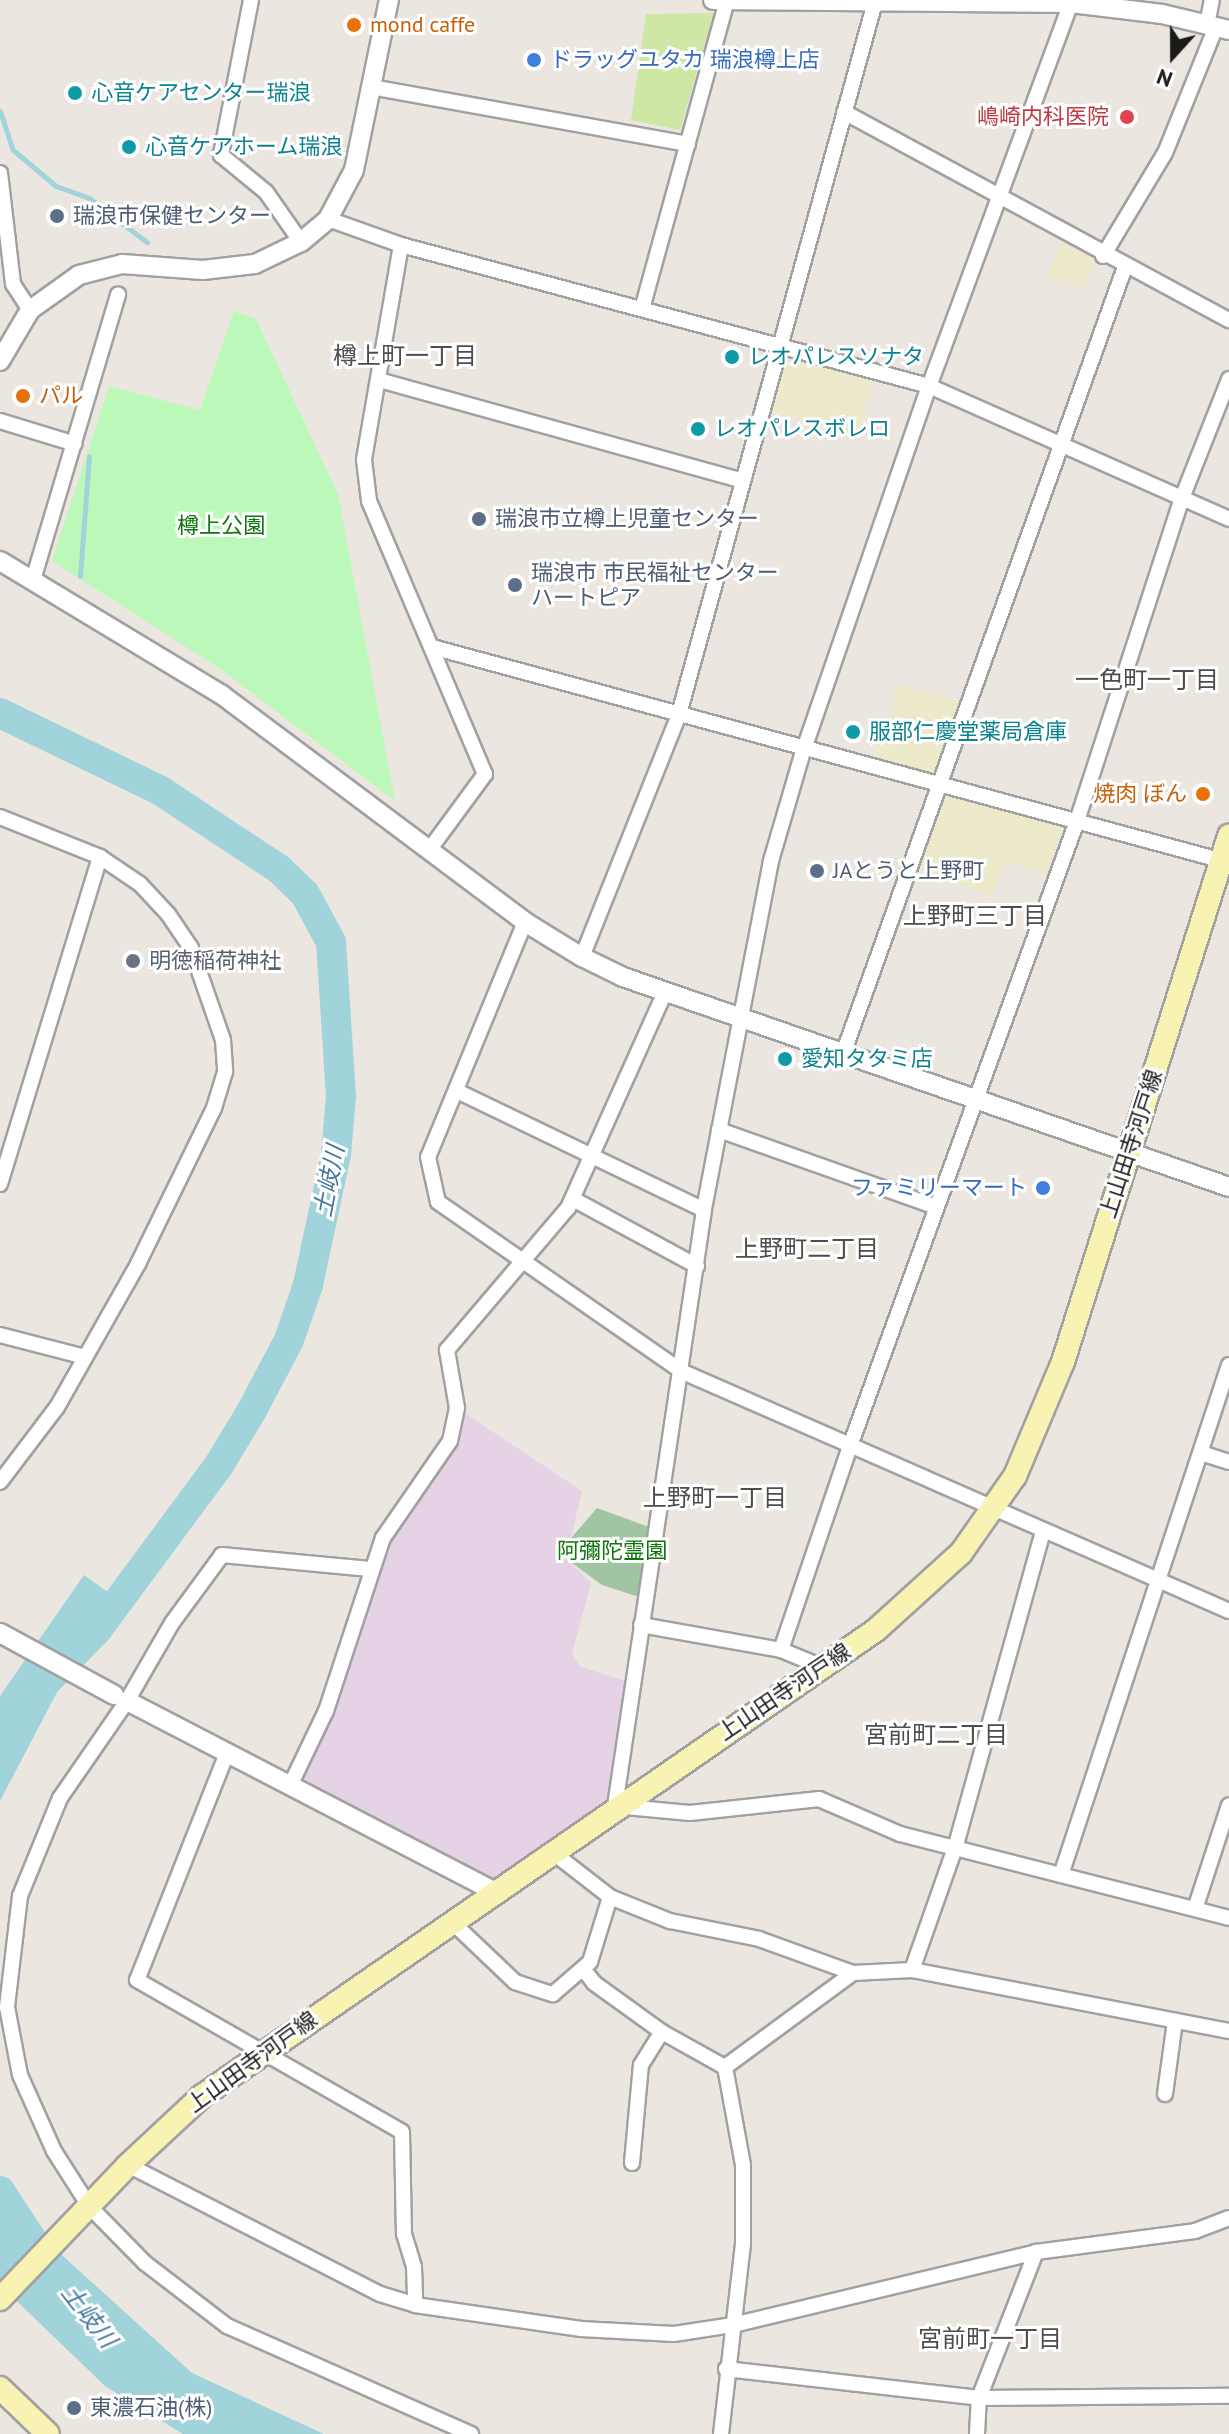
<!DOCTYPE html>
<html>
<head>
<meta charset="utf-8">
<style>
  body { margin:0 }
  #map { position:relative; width:1229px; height:2434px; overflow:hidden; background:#ece6e0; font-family:"PT Sans","Noto Sans JP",sans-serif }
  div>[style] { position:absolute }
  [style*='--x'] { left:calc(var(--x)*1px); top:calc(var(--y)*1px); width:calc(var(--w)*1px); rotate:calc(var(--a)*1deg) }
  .industrial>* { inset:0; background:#e5d2e4 }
  .farmland>* { inset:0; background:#eceaca }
  .grass>* { inset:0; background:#cee7a5 }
  .cemetery>* { inset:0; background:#a1c5a2 }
  .park>* { inset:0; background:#bdf8bb }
  .water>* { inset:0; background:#a0d4da }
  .stream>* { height:5px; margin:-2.5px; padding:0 2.5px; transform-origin:2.5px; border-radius:2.5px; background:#a0d4da }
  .river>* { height:30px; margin:-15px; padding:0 15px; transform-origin:15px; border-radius:15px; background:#a0d4da }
  .roads { filter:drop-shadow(2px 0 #a1a1a1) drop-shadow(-2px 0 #a1a1a1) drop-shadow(0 2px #a1a1a1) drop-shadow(0 -2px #a1a1a1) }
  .minor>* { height:14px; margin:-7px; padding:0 7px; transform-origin:7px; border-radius:7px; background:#fff }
  .tertiary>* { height:18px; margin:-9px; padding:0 9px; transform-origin:9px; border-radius:9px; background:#fff }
  .secondary>* { height:22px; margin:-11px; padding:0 11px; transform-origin:11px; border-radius:11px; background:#f8f3b2 }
  .dots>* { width:22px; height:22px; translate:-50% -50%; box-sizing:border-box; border:4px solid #fff; border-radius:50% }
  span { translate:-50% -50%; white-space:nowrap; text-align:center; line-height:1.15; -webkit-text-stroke:6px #fff; paint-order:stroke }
  .food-label { font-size:22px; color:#c56008 }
  .left { translate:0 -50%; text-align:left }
  .right { translate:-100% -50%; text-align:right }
  .shop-label { font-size:22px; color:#366cbe }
  .culture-label { font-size:22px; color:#0d838f }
  .health-label { font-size:22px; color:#be3a42 }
  .service-label { font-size:22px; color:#4e5e75 }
  .park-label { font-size:22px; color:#10750c }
  .worship-label { font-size:22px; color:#5b616d }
  .street-label { font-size:22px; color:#1a1a1a }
  .neighbourhood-label { font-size:24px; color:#4d4d4d }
  .water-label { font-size:24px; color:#437899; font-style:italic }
  .north { position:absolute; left:1133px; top:16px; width:80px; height:80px; -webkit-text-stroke:6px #fff; paint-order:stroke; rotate:201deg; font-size:22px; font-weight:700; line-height:32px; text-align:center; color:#1a1a1a }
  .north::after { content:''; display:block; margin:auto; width:28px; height:36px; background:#1a1a1a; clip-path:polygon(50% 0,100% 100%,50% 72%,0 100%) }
</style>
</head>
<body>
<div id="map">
  <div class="industrial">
    <i style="clip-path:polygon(457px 1408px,582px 1491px,566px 1559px,591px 1583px,572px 1654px,581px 1667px,632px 1683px,615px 1806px,494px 1891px,290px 1786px,326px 1711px,370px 1569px,453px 1446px)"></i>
  </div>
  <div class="farmland">
    <i style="clip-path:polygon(1062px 243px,1097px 260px,1083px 288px,1046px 276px)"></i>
    <i style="clip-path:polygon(794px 359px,874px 380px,858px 434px,772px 412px,786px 364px)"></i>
    <i style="clip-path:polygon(899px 684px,960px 702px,934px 774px,874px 759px)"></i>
    <i style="clip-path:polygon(943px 792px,1063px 825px,1047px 874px,1006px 861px,992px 896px,917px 867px)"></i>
  </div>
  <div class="grass">
    <i style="clip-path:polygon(714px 13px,680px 130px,631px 120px,646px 14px)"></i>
  </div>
  <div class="cemetery">
    <i style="clip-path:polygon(597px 1508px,649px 1527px,639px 1597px,602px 1585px,572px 1563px,572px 1537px)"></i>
  </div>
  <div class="park">
    <i style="clip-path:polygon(234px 311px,256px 319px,338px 494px,395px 801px,219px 668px,52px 561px,109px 386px,200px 410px)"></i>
  </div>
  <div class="water">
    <i style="clip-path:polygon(84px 1575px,109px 1593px,0 1801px,0 1696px)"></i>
    <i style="clip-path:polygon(0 2199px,192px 2373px,324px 2434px,183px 2434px,105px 2386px,0 2285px)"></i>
  </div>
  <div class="stream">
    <i style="--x:0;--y:111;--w:40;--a:72"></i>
    <i style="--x:12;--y:149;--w:57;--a:40.1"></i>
    <i style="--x:56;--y:186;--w:35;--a:20"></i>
    <i style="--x:89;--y:198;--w:73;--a:37.2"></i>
    <i style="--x:80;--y:576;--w:120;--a:-85.7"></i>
  </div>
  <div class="river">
    <i style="--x:0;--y:713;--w:179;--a:25.8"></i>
    <i style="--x:161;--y:791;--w:141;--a:33.5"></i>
    <i style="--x:279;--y:869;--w:36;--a:44"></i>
    <i style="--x:305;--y:894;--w:55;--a:61.6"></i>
    <i style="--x:331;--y:942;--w:154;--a:86.3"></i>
    <i style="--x:341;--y:1096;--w:58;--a:94.9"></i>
    <i style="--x:336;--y:1154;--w:134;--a:102.1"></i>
    <i style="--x:308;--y:1285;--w:58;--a:109.1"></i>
    <i style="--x:289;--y:1340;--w:81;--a:117.8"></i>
    <i style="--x:251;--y:1412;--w:62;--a:121.1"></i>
    <i style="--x:219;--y:1465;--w:205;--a:126.5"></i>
    <i style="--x:97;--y:1630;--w:139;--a:134.4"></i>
    <i style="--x:0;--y:2191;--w:62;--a:56.8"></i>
  </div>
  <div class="roads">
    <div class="minor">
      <i style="--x:251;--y:0;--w:158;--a:101"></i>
      <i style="--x:221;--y:155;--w:58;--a:39.4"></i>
      <i style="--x:266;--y:192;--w:61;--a:55"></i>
      <i style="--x:1072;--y:0;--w:412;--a:110.3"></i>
      <i style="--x:929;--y:386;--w:383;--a:109"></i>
      <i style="--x:804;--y:748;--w:118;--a:106.3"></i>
      <i style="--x:771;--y:861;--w:355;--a:100.9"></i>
      <i style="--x:704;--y:1210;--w:603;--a:98.49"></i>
      <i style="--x:615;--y:1806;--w:75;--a:5.3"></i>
      <i style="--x:690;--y:1813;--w:130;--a:-6.2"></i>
      <i style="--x:819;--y:1799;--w:88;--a:23.4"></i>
      <i style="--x:900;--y:1834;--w:340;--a:14.3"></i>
      <i style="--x:1207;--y:25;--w:25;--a:-79"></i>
      <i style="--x:371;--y:87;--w:322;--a:10.2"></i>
      <i style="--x:844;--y:112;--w:438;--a:28.4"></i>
      <i style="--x:0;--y:173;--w:112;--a:83.3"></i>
      <i style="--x:13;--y:284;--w:31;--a:57"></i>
      <i style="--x:328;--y:219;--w:77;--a:19.6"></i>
      <i style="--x:401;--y:245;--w:547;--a:14.95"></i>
      <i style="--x:929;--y:386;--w:328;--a:23.9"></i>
      <i style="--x:401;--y:245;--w:218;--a:99.8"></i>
      <i style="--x:364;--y:460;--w:41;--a:83"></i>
      <i style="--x:369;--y:501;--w:297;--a:67"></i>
      <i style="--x:485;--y:774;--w:93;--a:126.3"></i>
      <i style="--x:1103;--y:256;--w:120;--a:-59"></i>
      <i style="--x:1165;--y:153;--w:136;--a:-68"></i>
      <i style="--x:642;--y:309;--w:320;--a:-74.6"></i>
      <i style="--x:379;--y:380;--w:377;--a:15.5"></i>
      <i style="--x:0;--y:421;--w:78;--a:17"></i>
      <i style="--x:33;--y:580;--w:298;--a:-73.4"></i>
      <i style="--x:432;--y:647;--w:824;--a:15.13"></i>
      <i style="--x:0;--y:817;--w:108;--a:21.8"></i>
      <i style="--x:100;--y:857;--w:48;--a:34"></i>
      <i style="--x:140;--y:884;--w:41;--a:47"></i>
      <i style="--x:168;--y:914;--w:41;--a:55.9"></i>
      <i style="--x:191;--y:948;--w:97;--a:70.8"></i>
      <i style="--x:223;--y:1040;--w:32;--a:86"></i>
      <i style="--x:225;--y:1072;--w:38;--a:107"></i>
      <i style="--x:214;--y:1108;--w:174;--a:116"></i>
      <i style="--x:138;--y:1264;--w:164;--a:119.5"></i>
      <i style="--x:57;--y:1407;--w:94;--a:127.2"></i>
      <i style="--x:525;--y:922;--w:254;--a:112.4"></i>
      <i style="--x:428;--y:1157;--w:46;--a:77.5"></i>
      <i style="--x:438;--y:1202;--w:298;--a:34.8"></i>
      <i style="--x:683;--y:1372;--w:596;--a:23.64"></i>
      <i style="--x:582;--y:957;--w:262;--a:-68.2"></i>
      <i style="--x:679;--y:714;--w:738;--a:-74.61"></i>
      <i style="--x:843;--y:1054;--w:836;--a:-70.29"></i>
      <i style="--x:457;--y:1091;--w:274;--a:25.7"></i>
      <i style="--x:719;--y:1130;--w:230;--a:19.5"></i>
      <i style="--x:0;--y:1184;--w:342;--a:-73"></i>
      <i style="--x:573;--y:1199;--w:141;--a:28.4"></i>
      <i style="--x:0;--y:1335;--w:88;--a:14.5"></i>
      <i style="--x:1201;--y:1453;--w:29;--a:18"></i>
      <i style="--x:370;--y:1569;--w:149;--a:-174.6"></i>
      <i style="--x:222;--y:1555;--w:84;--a:126.3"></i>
      <i style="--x:172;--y:1623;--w:90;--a:120"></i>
      <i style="--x:127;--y:1701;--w:118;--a:124.6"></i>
      <i style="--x:60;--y:1798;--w:106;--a:112.2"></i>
      <i style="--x:20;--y:1896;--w:112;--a:96.7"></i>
      <i style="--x:7;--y:2007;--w:69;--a:79.2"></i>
      <i style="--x:20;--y:2075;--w:83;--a:65.9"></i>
      <i style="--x:54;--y:2151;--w:65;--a:57.5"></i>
      <i style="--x:89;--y:2206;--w:80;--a:45.5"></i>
      <i style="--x:145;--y:2263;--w:103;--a:37.5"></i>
      <i style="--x:227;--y:2326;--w:267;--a:23.9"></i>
      <i style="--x:641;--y:1625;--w:142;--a:10.1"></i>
      <i style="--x:820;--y:1666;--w:42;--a:-157.7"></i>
      <i style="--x:781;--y:1650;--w:215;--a:-71.3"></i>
      <i style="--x:850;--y:1446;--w:665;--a:-70.04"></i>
      <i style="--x:1077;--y:821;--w:340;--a:-72"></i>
      <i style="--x:1182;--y:498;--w:128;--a:-68.4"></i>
      <i style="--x:227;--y:1753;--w:244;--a:111.6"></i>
      <i style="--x:137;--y:1980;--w:305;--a:29.8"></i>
      <i style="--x:402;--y:2132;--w:102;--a:88.9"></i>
      <i style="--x:404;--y:2234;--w:34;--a:73"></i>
      <i style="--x:414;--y:2267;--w:38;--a:88"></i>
      <i style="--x:290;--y:1786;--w:83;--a:-64.4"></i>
      <i style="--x:326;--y:1711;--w:182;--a:-71.8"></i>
      <i style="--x:383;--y:1538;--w:118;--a:-55.4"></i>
      <i style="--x:450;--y:1441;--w:34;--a:-78"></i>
      <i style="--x:457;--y:1408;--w:59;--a:-99.8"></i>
      <i style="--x:447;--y:1350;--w:187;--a:-49.6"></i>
      <i style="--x:568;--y:1208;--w:237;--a:-65.8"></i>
      <i style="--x:551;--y:1851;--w:75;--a:37.9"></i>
      <i style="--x:610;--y:1897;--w:65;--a:21.8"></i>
      <i style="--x:670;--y:1921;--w:91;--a:11.4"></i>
      <i style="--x:759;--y:1939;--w:100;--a:19.9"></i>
      <i style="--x:853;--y:1973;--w:59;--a:-2.9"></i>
      <i style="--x:912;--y:1970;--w:323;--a:10.9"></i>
      <i style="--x:1061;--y:1875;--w:537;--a:-71.77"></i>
      <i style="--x:1195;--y:1909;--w:109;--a:-71.9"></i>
      <i style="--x:451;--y:1921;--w:88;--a:43.6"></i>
      <i style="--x:515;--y:1982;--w:40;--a:18"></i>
      <i style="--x:553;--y:1994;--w:49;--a:-40.9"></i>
      <i style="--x:590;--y:1962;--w:68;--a:-72.9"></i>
      <i style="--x:584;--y:1970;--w:16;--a:52"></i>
      <i style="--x:594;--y:1983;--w:84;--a:35.8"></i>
      <i style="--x:662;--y:2032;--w:72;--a:29.1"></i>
      <i style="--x:912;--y:1970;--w:133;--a:-70.6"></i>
      <i style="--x:956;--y:1845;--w:325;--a:-74.5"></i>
      <i style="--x:725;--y:2067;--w:159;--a:-36.3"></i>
      <i style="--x:1165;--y:2094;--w:74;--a:-82.2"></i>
      <i style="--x:632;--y:2163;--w:98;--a:-84.8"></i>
      <i style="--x:641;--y:2065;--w:39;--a:-58"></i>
      <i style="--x:128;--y:2165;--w:283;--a:27.1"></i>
      <i style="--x:380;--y:2294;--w:37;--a:17"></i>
      <i style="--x:415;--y:2305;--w:168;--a:8.2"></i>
      <i style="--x:581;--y:2329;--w:93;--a:3.1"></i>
      <i style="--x:674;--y:2334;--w:60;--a:-8.7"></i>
      <i style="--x:733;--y:2325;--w:312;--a:-13.5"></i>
      <i style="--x:1036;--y:2252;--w:160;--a:-7.5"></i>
      <i style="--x:1195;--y:2231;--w:36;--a:-21"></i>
      <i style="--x:726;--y:2369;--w:255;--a:6.5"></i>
      <i style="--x:979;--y:2398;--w:250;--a:-0.5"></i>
      <i style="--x:721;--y:2434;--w:191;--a:-83.4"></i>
      <i style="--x:743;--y:2244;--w:79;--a:-90"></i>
      <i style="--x:743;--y:2165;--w:100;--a:-100.4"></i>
      <i style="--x:977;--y:2434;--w:36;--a:-87"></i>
      <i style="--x:979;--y:2398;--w:157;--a:-68.7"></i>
    </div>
    <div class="tertiary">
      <i style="--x:713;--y:0;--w:358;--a:0.5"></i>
      <i style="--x:1071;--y:3;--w:92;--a:6.9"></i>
      <i style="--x:1162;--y:14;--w:69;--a:13.4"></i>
      <i style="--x:0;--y:361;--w:59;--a:-59.5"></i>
      <i style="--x:30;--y:310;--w:60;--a:-35.5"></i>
      <i style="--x:79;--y:275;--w:44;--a:-14.3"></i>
      <i style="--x:122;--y:264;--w:81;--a:4.2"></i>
      <i style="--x:203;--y:270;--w:52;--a:-6.6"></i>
      <i style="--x:255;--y:264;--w:51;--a:-25.6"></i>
      <i style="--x:301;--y:242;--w:35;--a:-40"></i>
      <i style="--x:328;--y:219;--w:55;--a:-62"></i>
      <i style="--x:354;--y:170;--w:174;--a:-78.4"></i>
      <i style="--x:0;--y:561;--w:259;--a:31.1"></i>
      <i style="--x:222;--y:695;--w:379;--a:36.8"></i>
      <i style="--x:525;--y:922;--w:67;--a:31.6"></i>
      <i style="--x:582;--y:957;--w:46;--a:26"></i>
      <i style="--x:623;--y:977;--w:641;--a:19.11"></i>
      <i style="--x:0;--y:1633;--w:130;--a:28.5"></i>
      <i style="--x:127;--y:1701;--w:413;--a:27.4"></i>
    </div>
    <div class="secondary">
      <i style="--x:0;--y:2299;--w:185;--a:-46.3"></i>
      <i style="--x:128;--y:2165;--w:101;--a:-43"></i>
      <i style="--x:202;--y:2096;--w:819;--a:-34.66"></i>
      <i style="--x:876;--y:1630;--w:115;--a:-42.2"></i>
      <i style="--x:961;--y:1553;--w:94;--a:-55"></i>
      <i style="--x:1015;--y:1476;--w:124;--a:-67.2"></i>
      <i style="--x:1063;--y:1362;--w:552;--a:-72.48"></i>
      <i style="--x:0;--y:2388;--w:66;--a:43.8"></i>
    </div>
  </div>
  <div class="dots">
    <i style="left:354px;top:25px;background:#e8710a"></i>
    <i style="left:534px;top:60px;background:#3f7fe0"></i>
    <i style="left:75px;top:93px;background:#0f9aa8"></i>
    <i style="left:1127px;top:117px;background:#e0444e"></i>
    <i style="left:129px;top:147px;background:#0f9aa8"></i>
    <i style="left:57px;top:216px;background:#5c6f8a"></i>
    <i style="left:732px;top:357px;background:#0f9aa8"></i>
    <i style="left:23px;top:396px;background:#e8710a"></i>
    <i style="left:698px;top:429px;background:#0f9aa8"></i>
    <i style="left:479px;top:519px;background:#5c6f8a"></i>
    <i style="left:515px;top:585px;background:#5c6f8a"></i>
    <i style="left:853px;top:732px;background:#0f9aa8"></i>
    <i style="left:1203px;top:794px;background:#e8710a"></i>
    <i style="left:817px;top:871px;background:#5c6f8a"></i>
    <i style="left:133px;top:961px;background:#6b7280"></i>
    <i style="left:785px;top:1059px;background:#0f9aa8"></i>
    <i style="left:1043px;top:1188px;background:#3f7fe0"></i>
    <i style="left:74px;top:2408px;background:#5c6f8a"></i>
  </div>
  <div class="food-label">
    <span class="left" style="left:370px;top:25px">mond caffe</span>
    <span class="left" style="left:39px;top:396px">パル</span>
    <span class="right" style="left:1187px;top:794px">焼肉 ぼん</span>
  </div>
  <div class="shop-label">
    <span class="left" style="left:550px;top:60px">ドラッグユタカ 瑞浪樽上店</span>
    <span class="right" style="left:1027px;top:1188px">ファミリーマート</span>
  </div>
  <div class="culture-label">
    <span class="left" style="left:91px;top:93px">心音ケアセンター瑞浪</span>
    <span class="left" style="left:145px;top:147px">心音ケアホーム瑞浪</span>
    <span class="left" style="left:748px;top:357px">レオパレスソナタ</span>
    <span class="left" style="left:714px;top:429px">レオパレスボレロ</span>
    <span class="left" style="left:869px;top:732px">服部仁慶堂薬局倉庫</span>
    <span class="left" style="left:801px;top:1059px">愛知タタミ店</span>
  </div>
  <div class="health-label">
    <span class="right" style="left:1109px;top:117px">嶋崎内科医院</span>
  </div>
  <div class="service-label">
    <span class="left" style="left:73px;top:216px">瑞浪市保健センター</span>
    <span class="left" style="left:495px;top:519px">瑞浪市立樽上児童センター</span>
    <span class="left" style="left:531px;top:585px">瑞浪市 市民福祉センター<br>ハートピア</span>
    <span class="left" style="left:833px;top:871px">JAとうと上野町</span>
    <span class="left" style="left:90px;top:2408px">東濃石油(株)</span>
  </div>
  <div class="park-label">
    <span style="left:221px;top:526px">樽上公園</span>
    <span style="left:612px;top:1551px">阿彌陀霊園</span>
  </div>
  <div class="worship-label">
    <span class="left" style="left:149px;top:961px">明徳稲荷神社</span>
  </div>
  <div class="street-label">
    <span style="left:1131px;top:1144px;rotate:-72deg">上山田寺河戸線</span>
    <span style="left:784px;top:1692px;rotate:-34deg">上山田寺河戸線</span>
    <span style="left:252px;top:2062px;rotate:-36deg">上山田寺河戸線</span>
  </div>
  <div class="neighbourhood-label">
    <span style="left:405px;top:356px">樽上町一丁目</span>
    <span style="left:1147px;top:680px">一色町一丁目</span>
    <span style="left:975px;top:916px">上野町三丁目</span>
    <span style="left:807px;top:1249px">上野町二丁目</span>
    <span style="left:715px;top:1498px">上野町一丁目</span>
    <span style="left:936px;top:1735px">宮前町二丁目</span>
    <span style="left:990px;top:2339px">宮前町一丁目</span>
  </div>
  <div class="water-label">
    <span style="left:329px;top:1181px;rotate:-79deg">土岐川</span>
    <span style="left:89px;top:2316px;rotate:52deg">土岐川</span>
  </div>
  <div class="north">N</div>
</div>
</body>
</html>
